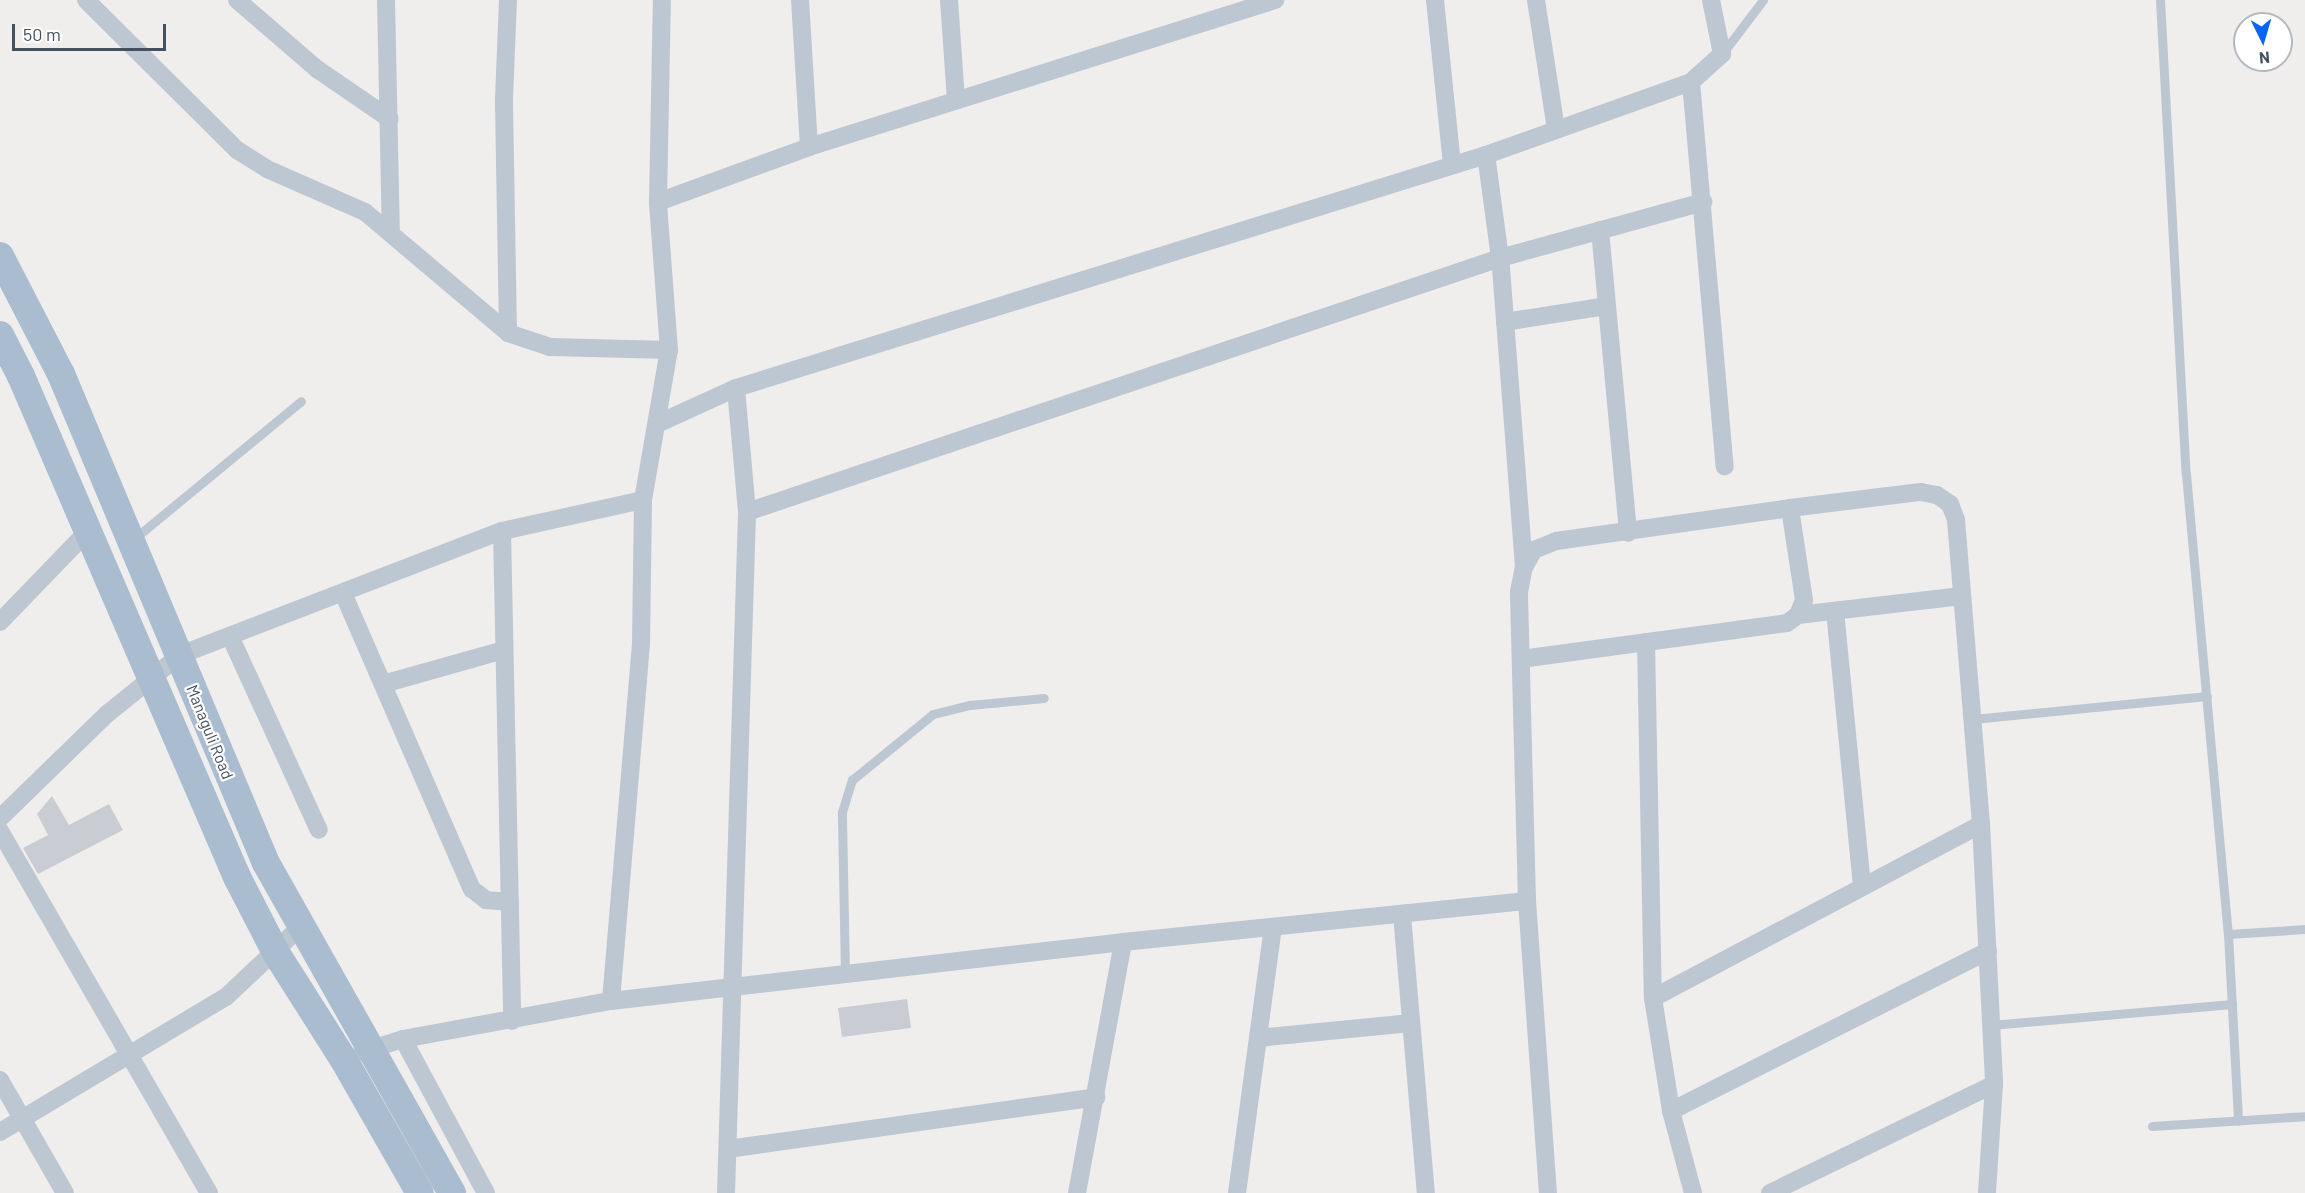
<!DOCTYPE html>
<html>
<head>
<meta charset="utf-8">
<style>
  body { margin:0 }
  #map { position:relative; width:2305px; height:1193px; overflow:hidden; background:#f0eded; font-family:Barlow,sans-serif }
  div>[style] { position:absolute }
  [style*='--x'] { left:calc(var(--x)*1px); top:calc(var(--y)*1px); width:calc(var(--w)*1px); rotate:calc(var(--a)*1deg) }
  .building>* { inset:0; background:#c9ccd3 }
  .lane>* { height:9px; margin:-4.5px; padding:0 4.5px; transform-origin:4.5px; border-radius:4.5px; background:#bcc7d1 }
  .street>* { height:18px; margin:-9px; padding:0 9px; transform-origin:9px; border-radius:9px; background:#bcc7d1 }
  .primary>* { height:28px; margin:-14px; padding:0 14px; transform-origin:14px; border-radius:14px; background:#aabcd0 }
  span { translate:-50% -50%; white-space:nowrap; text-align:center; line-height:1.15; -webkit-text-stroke:4.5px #fff; paint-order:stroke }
  .street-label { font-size:16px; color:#44505d }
  .north { position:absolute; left:2233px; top:12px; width:60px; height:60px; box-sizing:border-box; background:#fff; border:2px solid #b4b9be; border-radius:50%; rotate:175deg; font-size:16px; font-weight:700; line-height:24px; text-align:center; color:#44505d }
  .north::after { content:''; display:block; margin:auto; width:21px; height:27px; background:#0665f2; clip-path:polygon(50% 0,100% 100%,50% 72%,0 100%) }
  .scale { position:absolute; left:12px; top:24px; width:154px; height:27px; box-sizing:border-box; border:3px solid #44505d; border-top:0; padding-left:8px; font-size:18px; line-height:21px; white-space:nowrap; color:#44505d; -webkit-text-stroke:4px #fff; paint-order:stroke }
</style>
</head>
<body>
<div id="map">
  <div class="building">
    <i style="clip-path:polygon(52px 796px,69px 825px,109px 804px,123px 830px,38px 874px,23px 848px,48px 835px,37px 814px)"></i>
    <i style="clip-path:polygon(907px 999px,911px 1028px,842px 1037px,838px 1008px)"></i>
  </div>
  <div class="lane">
    <i style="--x:2160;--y:0;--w:475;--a:86.9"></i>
    <i style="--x:2186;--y:474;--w:462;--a:84.8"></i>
    <i style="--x:2228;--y:934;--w:187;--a:86.9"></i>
    <i style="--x:1722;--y:54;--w:68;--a:-52.8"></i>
    <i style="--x:135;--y:538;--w:215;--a:-39.5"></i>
    <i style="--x:1973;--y:719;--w:235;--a:-5.6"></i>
    <i style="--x:2228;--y:934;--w:77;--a:-3.7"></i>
    <i style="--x:845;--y:974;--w:162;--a:-91.1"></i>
    <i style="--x:842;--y:812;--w:34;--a:-73"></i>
    <i style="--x:852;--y:780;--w:104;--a:-39.2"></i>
    <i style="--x:933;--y:714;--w:38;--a:-14"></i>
    <i style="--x:970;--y:705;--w:74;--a:-5.4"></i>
    <i style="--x:1991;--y:1025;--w:242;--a:-5"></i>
    <i style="--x:2152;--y:1126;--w:153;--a:-3.7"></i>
  </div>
  <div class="street">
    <i style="--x:86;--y:0;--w:213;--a:44.8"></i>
    <i style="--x:237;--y:150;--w:36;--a:32"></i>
    <i style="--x:267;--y:169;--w:107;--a:23.7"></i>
    <i style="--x:365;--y:212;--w:187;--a:40.2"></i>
    <i style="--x:508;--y:333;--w:44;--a:18.4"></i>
    <i style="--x:550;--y:347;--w:119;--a:1.4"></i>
    <i style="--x:237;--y:0;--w:106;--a:40.8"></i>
    <i style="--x:317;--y:69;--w:88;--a:34.4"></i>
    <i style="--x:386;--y:0;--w:231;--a:88.8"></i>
    <i style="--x:800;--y:0;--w:147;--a:86.5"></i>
    <i style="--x:949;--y:0;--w:100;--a:86"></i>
    <i style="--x:1435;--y:0;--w:165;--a:84.1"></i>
    <i style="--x:1536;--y:0;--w:131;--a:81.2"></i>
    <i style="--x:1691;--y:82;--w:386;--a:85"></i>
    <i style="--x:658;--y:202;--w:161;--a:-20"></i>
    <i style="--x:809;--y:147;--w:489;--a:-17.5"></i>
    <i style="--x:1600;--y:230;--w:304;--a:84.7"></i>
    <i style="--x:1505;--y:322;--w:102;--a:-9"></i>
    <i style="--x:508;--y:333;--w:234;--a:-91"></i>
    <i style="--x:504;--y:99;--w:99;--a:-87.7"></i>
    <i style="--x:657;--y:424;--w:87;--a:-24.5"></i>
    <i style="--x:736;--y:388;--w:785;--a:-17.26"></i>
    <i style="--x:1486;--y:155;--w:218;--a:-19.6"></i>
    <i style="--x:1691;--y:82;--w:42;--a:-42.1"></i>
    <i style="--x:1722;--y:54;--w:55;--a:-101.5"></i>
    <i style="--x:747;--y:512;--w:795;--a:-18.64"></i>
    <i style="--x:1500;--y:258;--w:104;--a:-97.7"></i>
    <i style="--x:502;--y:531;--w:490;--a:88.8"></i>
    <i style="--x:1524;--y:567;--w:310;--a:-94.4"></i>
    <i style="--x:1500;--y:258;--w:211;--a:-15.4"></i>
    <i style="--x:343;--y:593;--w:323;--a:66.5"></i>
    <i style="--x:472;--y:889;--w:18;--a:38"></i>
    <i style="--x:486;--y:900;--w:24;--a:5"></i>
    <i style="--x:1835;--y:611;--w:277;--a:84.4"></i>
    <i style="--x:1798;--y:615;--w:165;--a:-6.6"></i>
    <i style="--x:0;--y:622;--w:125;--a:-46"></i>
    <i style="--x:230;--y:636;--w:213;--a:65.4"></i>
    <i style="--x:1646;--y:642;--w:356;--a:88.9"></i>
    <i style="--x:1653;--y:998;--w:114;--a:80.9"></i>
    <i style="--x:1671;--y:1111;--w:85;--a:75"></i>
    <i style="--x:1521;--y:659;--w:268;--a:-7.7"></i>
    <i style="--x:1787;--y:623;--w:14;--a:-36"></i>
    <i style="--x:1798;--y:615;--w:16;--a:-68"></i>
    <i style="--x:1804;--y:600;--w:93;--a:-98.7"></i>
    <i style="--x:383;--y:684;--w:126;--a:-15.7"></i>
    <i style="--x:0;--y:818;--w:149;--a:-44.2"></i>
    <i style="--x:107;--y:714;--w:94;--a:-38.9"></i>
    <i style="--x:180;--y:655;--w:345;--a:-21.1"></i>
    <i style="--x:502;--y:531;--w:144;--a:-12.4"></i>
    <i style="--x:0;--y:831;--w:418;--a:60"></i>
    <i style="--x:1527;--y:901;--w:309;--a:-91.5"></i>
    <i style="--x:1519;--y:592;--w:25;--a:-79"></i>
    <i style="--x:1524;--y:567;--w:20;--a:-60"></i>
    <i style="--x:1534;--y:550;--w:24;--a:-22"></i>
    <i style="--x:1556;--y:541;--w:236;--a:-8"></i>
    <i style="--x:1790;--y:508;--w:132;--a:-7"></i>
    <i style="--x:1921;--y:492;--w:16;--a:11"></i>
    <i style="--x:1937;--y:495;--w:16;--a:35"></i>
    <i style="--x:1950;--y:504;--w:17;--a:69"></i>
    <i style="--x:1956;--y:520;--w:305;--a:85.3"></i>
    <i style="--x:1981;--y:824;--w:260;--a:87.1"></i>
    <i style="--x:1994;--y:1084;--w:109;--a:93.7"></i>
    <i style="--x:1402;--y:915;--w:279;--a:85.1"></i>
    <i style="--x:1653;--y:998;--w:371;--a:-27.9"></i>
    <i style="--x:611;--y:1001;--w:358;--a:-85.2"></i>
    <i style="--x:641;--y:644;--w:144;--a:-89.2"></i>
    <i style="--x:643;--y:500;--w:152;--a:-80.2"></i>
    <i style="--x:669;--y:350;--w:148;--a:-94.3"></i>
    <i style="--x:658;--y:202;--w:202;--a:-88.9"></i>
    <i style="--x:1258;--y:1038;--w:154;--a:-5.6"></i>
    <i style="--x:403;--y:1039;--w:175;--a:61.7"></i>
    <i style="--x:362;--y:1052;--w:43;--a:-17.6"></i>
    <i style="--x:403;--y:1039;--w:211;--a:-10.4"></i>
    <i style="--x:611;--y:1001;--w:515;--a:-6.57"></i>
    <i style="--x:1123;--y:942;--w:406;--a:-5.8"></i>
    <i style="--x:1527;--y:901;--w:293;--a:85.9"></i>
    <i style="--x:0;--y:1080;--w:130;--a:60.1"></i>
    <i style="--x:1671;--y:1111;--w:355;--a:-26.8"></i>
    <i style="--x:0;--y:1132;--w:263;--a:-30.9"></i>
    <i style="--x:226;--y:997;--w:103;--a:-43.4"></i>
    <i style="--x:728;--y:1149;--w:372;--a:-8"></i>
    <i style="--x:726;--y:1193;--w:681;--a:-88.23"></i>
    <i style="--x:747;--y:512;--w:124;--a:-95.1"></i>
    <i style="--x:1077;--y:1193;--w:255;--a:-79.6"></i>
    <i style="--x:1237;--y:1193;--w:268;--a:-82.3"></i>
    <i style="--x:1770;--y:1193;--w:249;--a:-25.9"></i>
  </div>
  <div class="primary">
    <i style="--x:0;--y:256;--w:133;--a:62.7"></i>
    <i style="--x:61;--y:374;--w:530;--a:67.26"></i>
    <i style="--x:266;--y:863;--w:379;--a:60.6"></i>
    <i style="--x:0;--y:335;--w:46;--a:62.9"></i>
    <i style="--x:21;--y:376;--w:546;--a:66.68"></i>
    <i style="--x:237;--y:877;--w:85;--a:62.8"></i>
    <i style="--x:276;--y:953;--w:127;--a:57.6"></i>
    <i style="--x:344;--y:1060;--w:153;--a:60.3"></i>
  </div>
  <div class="street-label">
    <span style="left:210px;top:732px;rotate:68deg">Managuli Road</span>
  </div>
  <div class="north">N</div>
  <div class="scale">50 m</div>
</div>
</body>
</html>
